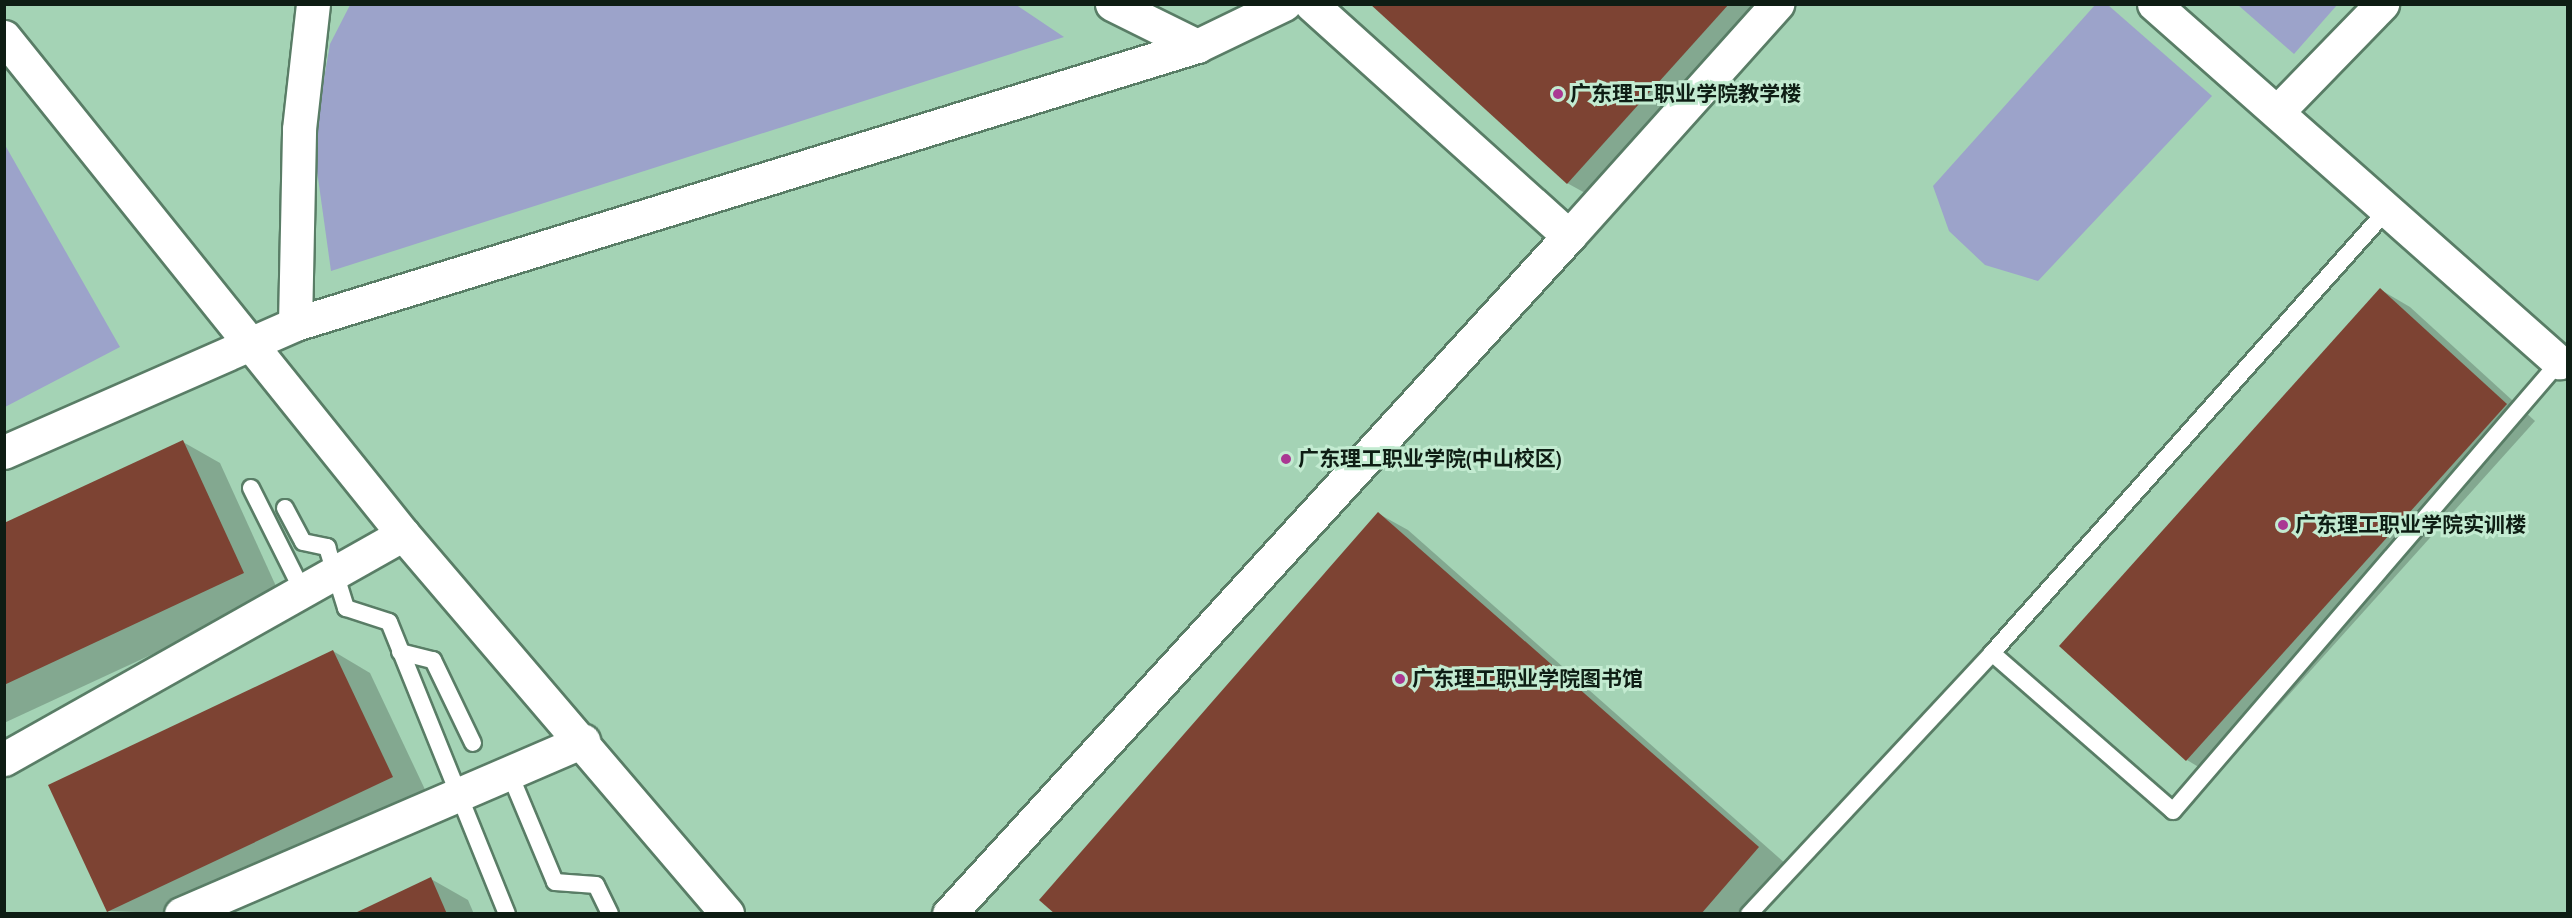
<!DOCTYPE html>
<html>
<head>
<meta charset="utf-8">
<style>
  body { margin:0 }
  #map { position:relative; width:2572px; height:918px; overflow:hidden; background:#b6ddc4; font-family:"Archivo Narrow","Noto Sans SC",sans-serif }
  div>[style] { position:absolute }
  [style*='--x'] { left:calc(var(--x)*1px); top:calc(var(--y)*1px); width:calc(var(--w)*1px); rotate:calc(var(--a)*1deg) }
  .built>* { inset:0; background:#a4d3b5 }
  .green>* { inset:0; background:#9ca3ca }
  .shadow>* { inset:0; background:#0003 }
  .building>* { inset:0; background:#7d4333 }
  .roads { filter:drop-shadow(2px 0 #597d66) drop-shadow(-2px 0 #597d66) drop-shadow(0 2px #597d66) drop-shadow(0 -2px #597d66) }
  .service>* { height:16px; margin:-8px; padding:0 8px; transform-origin:8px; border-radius:8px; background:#fff }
  .minor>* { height:33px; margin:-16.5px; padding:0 16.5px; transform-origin:16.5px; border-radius:16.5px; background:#fff }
  .dots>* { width:16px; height:16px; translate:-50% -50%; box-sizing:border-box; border:3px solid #c3ebd1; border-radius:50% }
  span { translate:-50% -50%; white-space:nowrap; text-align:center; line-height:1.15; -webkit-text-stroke:6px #c3ebd1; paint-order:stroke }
  .poi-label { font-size:21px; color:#0e1d14; font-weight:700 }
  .left { translate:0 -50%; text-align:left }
  .frame { position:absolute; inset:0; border:6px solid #0e1d14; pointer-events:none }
</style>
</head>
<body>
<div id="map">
  <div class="built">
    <i style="clip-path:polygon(5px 5px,2567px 5px,2567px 913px,5px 913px)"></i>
  </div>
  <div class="green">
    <i style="clip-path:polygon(1015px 4px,1064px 37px,331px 271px,313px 142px,330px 44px,350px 5px)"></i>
    <i style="clip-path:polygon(2095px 5px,2108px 5px,2212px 96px,2038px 281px,1985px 265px,1949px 231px,1933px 186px)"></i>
    <i style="clip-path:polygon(2238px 5px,2337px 5px,2294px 54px)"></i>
    <i style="clip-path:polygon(5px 145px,120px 347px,5px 407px,4px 407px)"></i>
  </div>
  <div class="shadow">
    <i style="clip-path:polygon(1372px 4px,1773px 4px,1596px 199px,1567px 183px)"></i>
    <i style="clip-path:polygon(2381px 290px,2410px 307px,2535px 421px,2215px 777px,2187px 760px)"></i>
    <i style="clip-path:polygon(183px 442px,220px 463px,280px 595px,4px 723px,4px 525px)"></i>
    <i style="clip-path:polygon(1379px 514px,1408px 530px,1787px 865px,1744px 914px,1057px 914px)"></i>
    <i style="clip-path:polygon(333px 651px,370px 673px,429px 798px,186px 914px,109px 911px,50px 786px)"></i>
    <i style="clip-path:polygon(431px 879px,468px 900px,474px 914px,357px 914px)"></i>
  </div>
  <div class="building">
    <i style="clip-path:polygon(1370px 4px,1729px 4px,1567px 184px)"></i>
    <i style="clip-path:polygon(2380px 288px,2507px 404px,2186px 761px,2059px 646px)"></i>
    <i style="clip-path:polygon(183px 440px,244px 573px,4px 685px,4px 523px)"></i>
    <i style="clip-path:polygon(1378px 512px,1759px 847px,1701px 914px,1055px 914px,1039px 900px)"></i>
    <i style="clip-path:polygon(333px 650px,393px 777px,107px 912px,48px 785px)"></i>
    <i style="clip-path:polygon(431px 877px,447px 914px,353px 914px)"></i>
  </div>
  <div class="roads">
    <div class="service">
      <i style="--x:2387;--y:210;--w:594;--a:131.72"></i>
      <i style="--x:1992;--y:653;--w:240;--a:41.1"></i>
      <i style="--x:2173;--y:811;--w:592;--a:-49.31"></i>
      <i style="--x:251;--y:488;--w:114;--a:63.4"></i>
      <i style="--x:285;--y:508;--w:38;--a:62"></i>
      <i style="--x:303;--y:542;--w:25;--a:12"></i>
      <i style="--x:327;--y:547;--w:64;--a:72.7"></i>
      <i style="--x:346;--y:608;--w:45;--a:18"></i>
      <i style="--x:389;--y:622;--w:315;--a:68"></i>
      <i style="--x:400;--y:652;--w:34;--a:14"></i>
      <i style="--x:433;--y:660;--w:92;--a:64.3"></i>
      <i style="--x:509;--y:772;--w:119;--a:67.3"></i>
      <i style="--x:555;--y:882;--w:41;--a:4.2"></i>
      <i style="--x:596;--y:885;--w:32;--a:64"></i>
      <i style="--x:1749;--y:914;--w:357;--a:-47"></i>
    </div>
    <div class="minor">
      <i style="--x:1112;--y:4;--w:95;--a:26.3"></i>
      <i style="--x:1197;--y:46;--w:97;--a:-25.8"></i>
      <i style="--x:1311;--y:4;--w:347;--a:42"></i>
      <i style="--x:1569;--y:236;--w:312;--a:-48.1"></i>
      <i style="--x:2154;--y:4;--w:541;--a:41.48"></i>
      <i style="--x:4;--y:37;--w:637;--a:51.24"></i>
      <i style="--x:403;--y:534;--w:499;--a:49.5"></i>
      <i style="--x:2277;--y:112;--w:151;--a:-45.8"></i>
      <i style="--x:295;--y:324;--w:195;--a:-88.8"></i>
      <i style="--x:299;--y:129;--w:126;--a:-83.6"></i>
      <i style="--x:4;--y:452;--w:318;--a:-23.7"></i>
      <i style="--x:295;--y:324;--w:944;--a:-17.13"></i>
      <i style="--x:4;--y:759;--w:458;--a:-29.4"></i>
      <i style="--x:181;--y:914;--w:438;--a:-23.3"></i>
      <i style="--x:949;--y:914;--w:919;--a:-47.56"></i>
    </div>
  </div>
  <div class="dots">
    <i style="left:1558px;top:94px;background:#aa3893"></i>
    <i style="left:1286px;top:459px;background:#aa3893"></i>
    <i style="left:2283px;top:525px;background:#aa3893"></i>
    <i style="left:1400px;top:679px;background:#aa3893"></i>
  </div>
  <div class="poi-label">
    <span class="left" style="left:1570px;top:94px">广东理工职业学院教学楼</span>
    <span class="left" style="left:1298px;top:459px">广东理工职业学院(中山校区)</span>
    <span class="left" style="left:2295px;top:525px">广东理工职业学院实训楼</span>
    <span class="left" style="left:1412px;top:679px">广东理工职业学院图书馆</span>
  </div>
  <div class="frame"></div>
</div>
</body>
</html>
